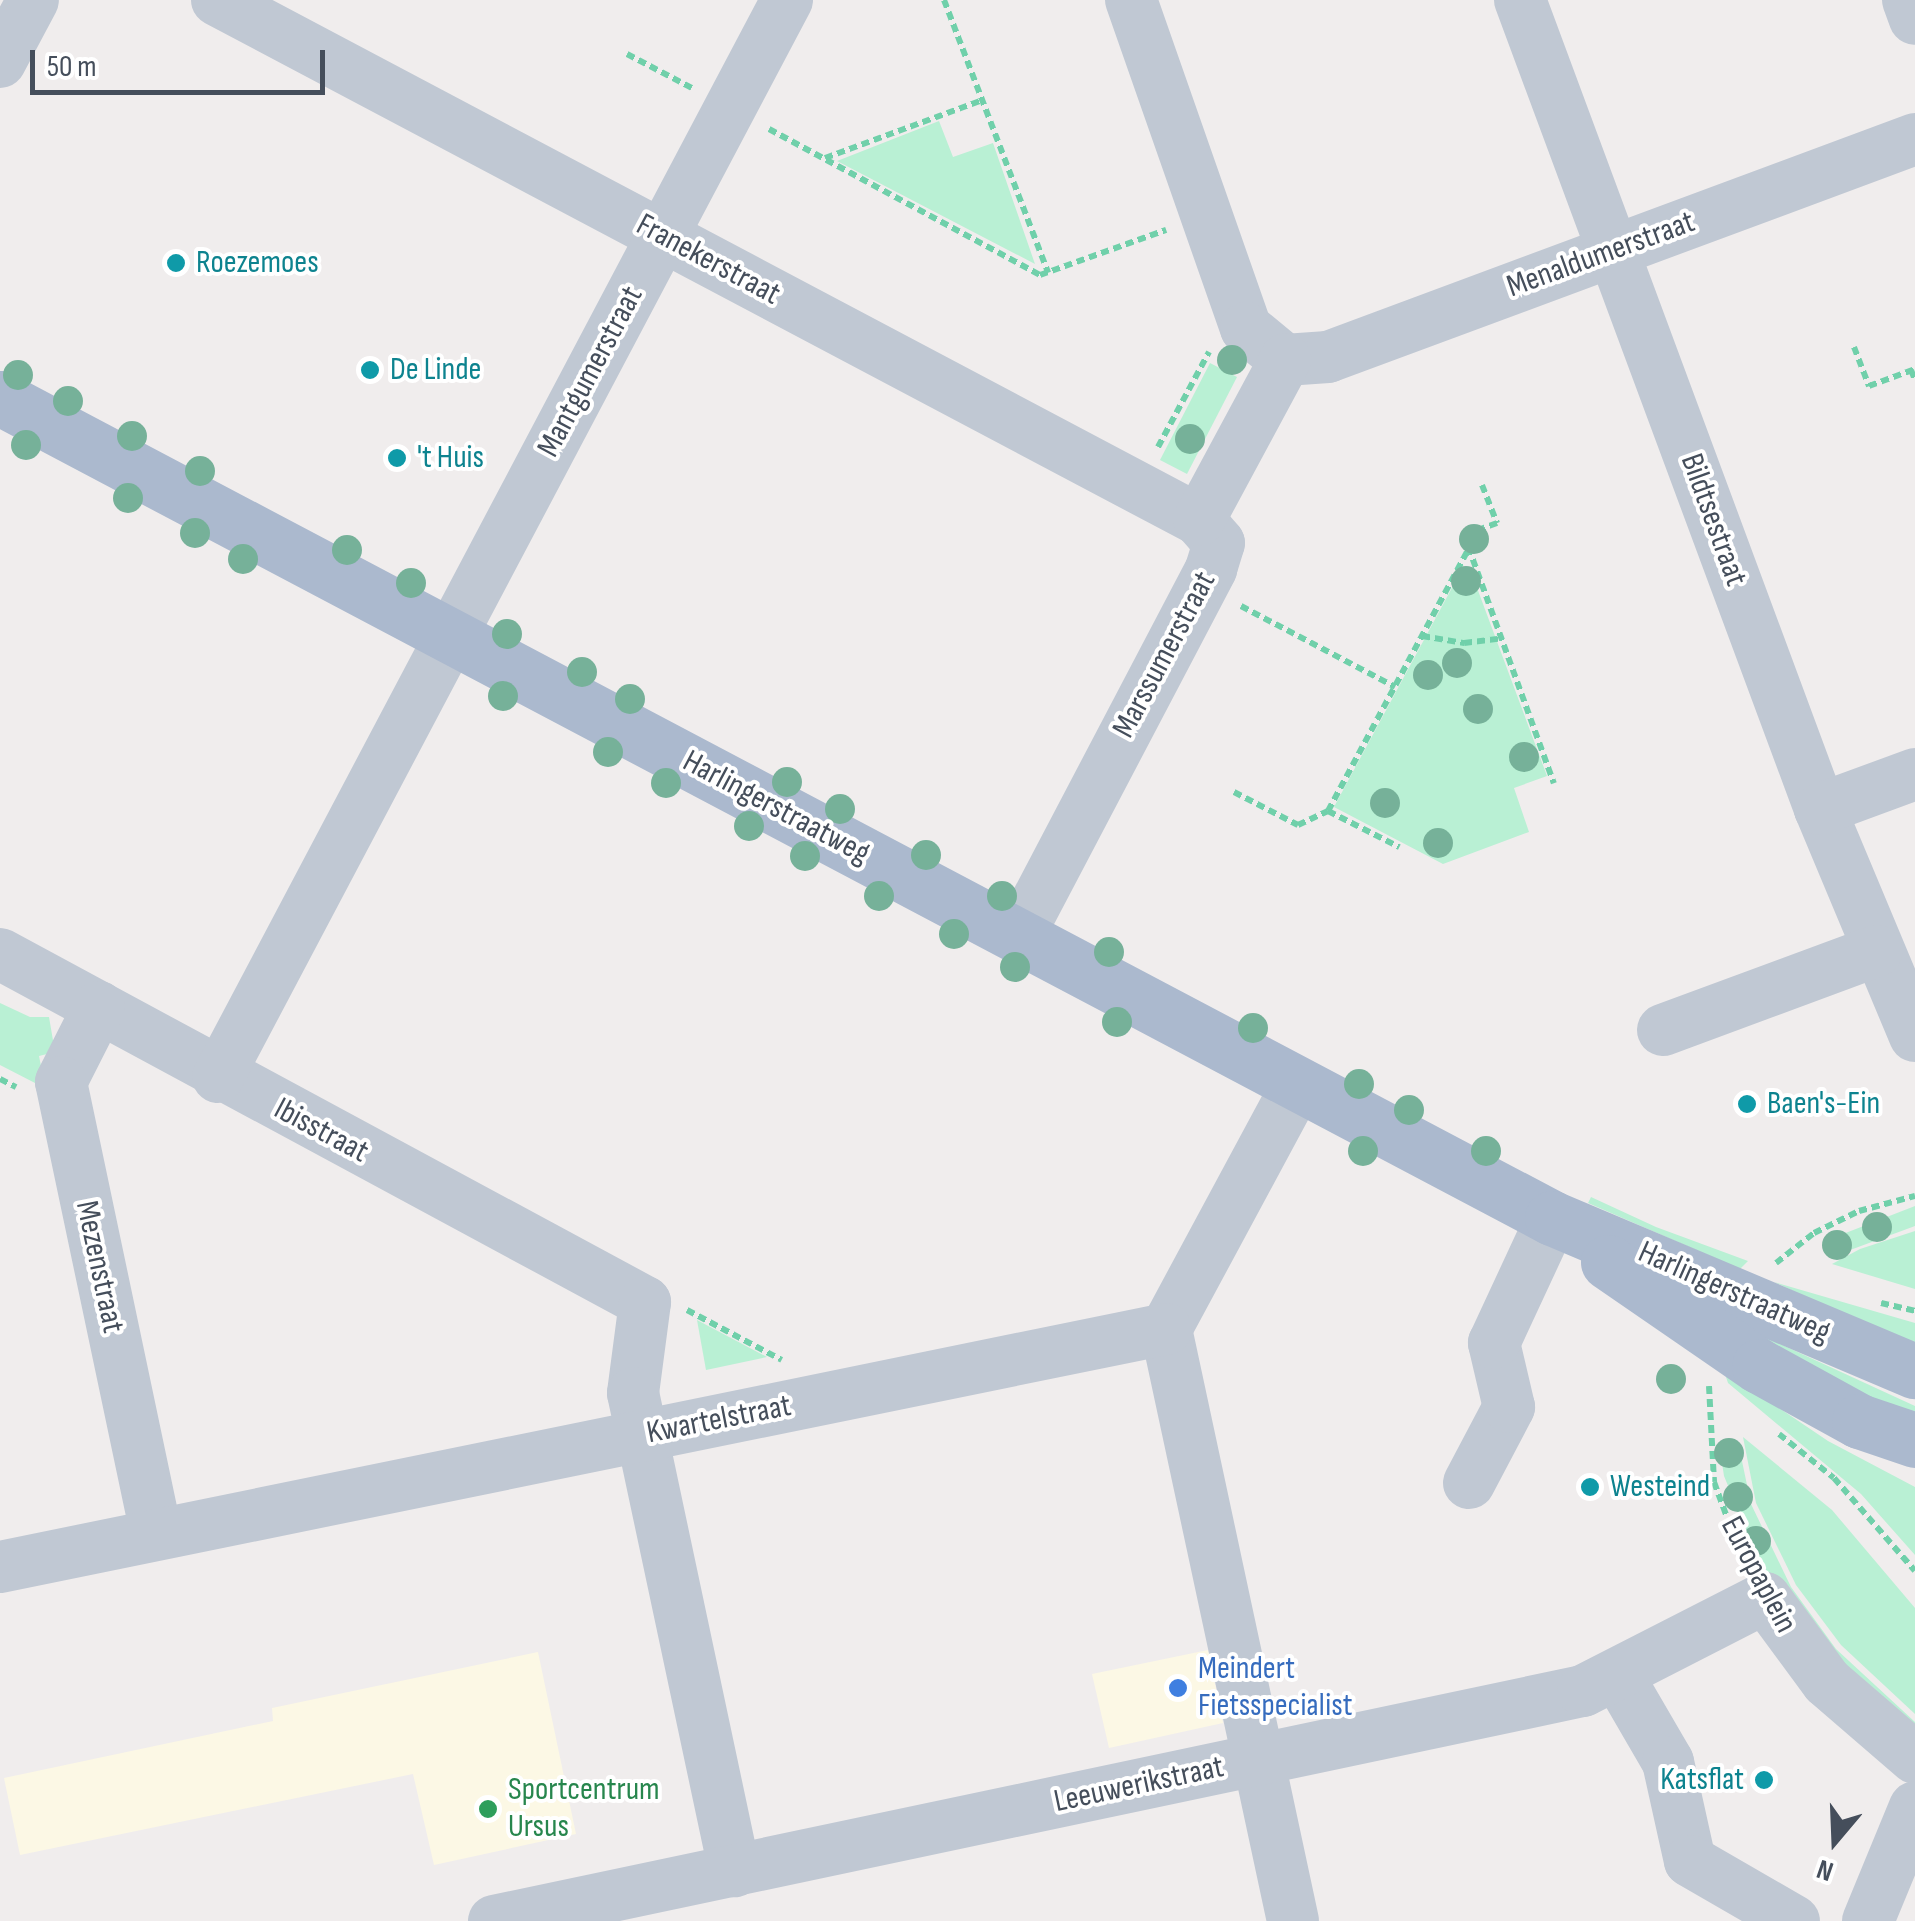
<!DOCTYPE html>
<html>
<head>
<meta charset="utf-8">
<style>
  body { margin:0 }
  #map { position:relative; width:1915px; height:1921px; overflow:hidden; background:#f0eded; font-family:"Sofia Sans Condensed",sans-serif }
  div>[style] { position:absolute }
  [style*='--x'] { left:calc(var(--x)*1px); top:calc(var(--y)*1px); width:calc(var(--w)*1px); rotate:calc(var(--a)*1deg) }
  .commercial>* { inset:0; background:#fcf8e5 }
  .green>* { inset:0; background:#b9f0d4 }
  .path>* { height:6px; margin-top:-3px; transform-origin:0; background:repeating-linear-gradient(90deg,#70d0aa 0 8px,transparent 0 13px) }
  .minor>* { height:52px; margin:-26px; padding:0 26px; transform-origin:26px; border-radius:26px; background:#c0c8d3 }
  .major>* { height:55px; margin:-27.5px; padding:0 27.5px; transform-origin:27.5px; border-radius:27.5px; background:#abb9ce }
  .trees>* { width:30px; height:30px; margin:-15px; border-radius:50%; background:#76b199 }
  .dots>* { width:28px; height:28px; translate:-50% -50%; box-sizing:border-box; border:5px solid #fff; border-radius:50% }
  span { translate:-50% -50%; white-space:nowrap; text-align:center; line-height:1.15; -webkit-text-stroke:8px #fff; paint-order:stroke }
  .street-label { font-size:32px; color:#454e5b }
  .culture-label { font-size:32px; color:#0d838f }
  .left { translate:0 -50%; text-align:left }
  .right { translate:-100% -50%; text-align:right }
  .shop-label { font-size:32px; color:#366cbe }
  .leisure-label { font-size:32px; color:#27864d }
  .north { position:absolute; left:1785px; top:1791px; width:100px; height:100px; -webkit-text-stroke:8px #fff; paint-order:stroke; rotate:199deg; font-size:28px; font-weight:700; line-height:40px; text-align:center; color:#454e5b }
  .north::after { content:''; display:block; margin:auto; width:35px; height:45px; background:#454e5b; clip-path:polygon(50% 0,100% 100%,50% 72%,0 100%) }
  .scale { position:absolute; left:30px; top:50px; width:295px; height:45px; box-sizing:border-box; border:5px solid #454e5b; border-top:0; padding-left:12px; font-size:30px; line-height:35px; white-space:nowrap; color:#454e5b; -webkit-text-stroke:8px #fff; paint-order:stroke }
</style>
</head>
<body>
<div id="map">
  <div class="commercial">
    <i style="clip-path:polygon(1208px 1650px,1223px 1723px,1109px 1748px,1092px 1674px)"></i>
    <i style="clip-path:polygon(538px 1652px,576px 1834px,434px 1865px,413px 1774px,20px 1855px,4px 1778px,273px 1721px,272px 1708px)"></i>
  </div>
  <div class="green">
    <i style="clip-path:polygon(939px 121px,953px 157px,993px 143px,1035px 264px,837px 161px)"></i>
    <i style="clip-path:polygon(1210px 363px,1237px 377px,1187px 474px,1160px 460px)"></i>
    <i style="clip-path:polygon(1470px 569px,1547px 776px,1514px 788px,1529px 832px,1443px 864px,1334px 807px,1461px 571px)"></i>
    <i style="clip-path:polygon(0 1003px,30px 1017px,49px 1017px,55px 1052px,39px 1056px,42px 1071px,35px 1083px,0 1065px)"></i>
    <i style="clip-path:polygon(1591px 1197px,1656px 1227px,1748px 1261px,1740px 1269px,1588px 1203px)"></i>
    <i style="clip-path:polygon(1915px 1206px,1915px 1226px,1834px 1256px,1825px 1241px)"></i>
    <i style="clip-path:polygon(1915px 1231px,1915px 1289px,1832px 1264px,1860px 1249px)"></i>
    <i style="clip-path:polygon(1774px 1282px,1915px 1323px,1915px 1348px)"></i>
    <i style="clip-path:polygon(697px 1320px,767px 1357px,706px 1370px)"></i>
    <i style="clip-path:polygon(1741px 1326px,1915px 1406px,1915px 1427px)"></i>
    <i style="clip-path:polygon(1724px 1371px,1828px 1441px,1915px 1487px,1915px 1555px,1861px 1494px,1728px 1383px)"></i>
    <i style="clip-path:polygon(1743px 1437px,1832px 1510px,1915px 1608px,1915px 1714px,1841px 1645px,1796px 1585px,1756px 1503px)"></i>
    <i style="clip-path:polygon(1738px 1442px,1751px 1504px,1791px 1587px,1836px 1649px,1915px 1722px,1915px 1744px,1770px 1588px,1724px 1476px,1719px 1444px)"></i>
  </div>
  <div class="path">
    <i style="--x:944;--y:0;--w:292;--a:69.1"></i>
    <i style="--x:627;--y:54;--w:73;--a:27.6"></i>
    <i style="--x:769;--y:129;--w:308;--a:28.3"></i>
    <i style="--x:1040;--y:275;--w:134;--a:-19.7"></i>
    <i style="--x:825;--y:158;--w:168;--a:-20.2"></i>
    <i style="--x:1854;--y:347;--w:42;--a:69"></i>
    <i style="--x:1869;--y:386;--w:49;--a:-20.3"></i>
    <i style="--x:1911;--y:370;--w:11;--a:68"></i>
    <i style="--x:1158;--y:447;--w:108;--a:-61.8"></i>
    <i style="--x:1482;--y:485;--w:41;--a:68.5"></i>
    <i style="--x:1497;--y:523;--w:35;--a:160"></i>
    <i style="--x:1464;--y:535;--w:264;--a:70.1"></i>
    <i style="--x:1241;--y:606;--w:174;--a:27.7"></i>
    <i style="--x:1422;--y:636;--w:43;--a:9.5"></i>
    <i style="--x:1464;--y:643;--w:38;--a:-7"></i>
    <i style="--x:1234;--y:792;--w:72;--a:27.3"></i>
    <i style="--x:1298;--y:825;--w:33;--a:-25"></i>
    <i style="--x:1328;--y:811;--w:80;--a:26.9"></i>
    <i style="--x:1328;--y:811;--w:298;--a:-61.8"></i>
    <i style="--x:0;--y:1079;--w:18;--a:27"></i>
    <i style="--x:1776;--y:1263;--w:48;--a:-38.3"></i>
    <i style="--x:1814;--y:1233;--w:50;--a:-26.1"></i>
    <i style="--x:1859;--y:1211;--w:58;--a:-15"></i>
    <i style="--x:1881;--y:1303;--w:35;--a:13"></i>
    <i style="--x:687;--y:1310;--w:107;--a:27.8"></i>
    <i style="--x:1709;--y:1386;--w:96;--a:87"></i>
    <i style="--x:1714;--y:1482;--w:81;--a:69.8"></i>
    <i style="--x:1779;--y:1434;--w:70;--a:38.7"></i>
    <i style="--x:1834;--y:1478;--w:123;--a:48.9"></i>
  </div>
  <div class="minor">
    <i style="--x:217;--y:0;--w:1111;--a:27.9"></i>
    <i style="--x:1131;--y:0;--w:348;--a:70.7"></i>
    <i style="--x:1246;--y:328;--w:50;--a:39.4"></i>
    <i style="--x:1285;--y:360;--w:43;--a:-4"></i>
    <i style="--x:1328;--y:357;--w:626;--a:-20.37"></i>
    <i style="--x:1520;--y:0;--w:863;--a:69.65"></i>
    <i style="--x:1820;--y:809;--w:246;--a:67.3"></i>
    <i style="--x:1908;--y:0;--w:20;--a:70"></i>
    <i style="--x:0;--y:62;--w:70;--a:-62"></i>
    <i style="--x:1820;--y:809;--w:101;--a:-20.2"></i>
    <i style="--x:1018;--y:937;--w:416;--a:-62.3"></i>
    <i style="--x:1211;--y:569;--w:27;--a:-73"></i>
    <i style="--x:1219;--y:543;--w:30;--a:-131"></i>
    <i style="--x:1199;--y:520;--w:182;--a:-61.7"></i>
    <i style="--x:0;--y:954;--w:733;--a:28.35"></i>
    <i style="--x:645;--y:1302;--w:92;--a:97.5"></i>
    <i style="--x:633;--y:1393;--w:489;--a:78"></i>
    <i style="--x:99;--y:1007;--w:84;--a:116.9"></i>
    <i style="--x:61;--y:1082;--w:462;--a:78.1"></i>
    <i style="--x:1663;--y:1030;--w:228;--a:-20.3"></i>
    <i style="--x:218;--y:1077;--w:1218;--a:-62.15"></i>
    <i style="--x:1166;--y:1329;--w:605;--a:77.89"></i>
    <i style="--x:1166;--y:1329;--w:278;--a:-61.7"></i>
    <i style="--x:1469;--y:1483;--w:86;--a:-62.2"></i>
    <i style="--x:1509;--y:1407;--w:66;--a:-103.2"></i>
    <i style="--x:1494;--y:1343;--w:138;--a:-65.1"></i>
    <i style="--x:0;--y:1567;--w:1190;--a:-11.54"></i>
    <i style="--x:1618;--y:1676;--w:99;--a:59.8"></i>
    <i style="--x:1668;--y:1762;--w:101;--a:77.5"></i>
    <i style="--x:1690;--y:1861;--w:120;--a:30"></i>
    <i style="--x:494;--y:1921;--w:1113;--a:-11.93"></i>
    <i style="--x:1583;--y:1691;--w:204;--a:-27.1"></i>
    <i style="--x:1765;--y:1598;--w:104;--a:53.6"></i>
    <i style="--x:1827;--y:1682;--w:116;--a:40.8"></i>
    <i style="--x:1868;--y:1921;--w:123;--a:-67.6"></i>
  </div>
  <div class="major">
    <i style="--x:0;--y:398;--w:1755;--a:27.85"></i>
    <i style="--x:1552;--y:1218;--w:394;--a:22.9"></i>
    <i style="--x:1608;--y:1262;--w:183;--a:34.6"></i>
    <i style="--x:1759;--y:1366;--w:114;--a:28.8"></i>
    <i style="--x:1859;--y:1421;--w:59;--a:18.7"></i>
  </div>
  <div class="trees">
    <i style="left:1232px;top:360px"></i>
    <i style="left:18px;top:375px"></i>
    <i style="left:68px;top:401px"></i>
    <i style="left:132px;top:436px"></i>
    <i style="left:1190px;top:439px"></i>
    <i style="left:26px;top:445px"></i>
    <i style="left:200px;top:471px"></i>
    <i style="left:128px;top:498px"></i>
    <i style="left:195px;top:533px"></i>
    <i style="left:1474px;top:539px"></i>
    <i style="left:347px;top:550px"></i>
    <i style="left:243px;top:559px"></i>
    <i style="left:1466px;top:581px"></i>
    <i style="left:411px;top:583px"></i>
    <i style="left:507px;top:634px"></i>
    <i style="left:1457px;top:663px"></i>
    <i style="left:582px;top:672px"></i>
    <i style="left:1428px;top:675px"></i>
    <i style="left:503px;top:696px"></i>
    <i style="left:630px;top:699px"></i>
    <i style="left:1478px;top:709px"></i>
    <i style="left:608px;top:752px"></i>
    <i style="left:1524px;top:757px"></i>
    <i style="left:787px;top:782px"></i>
    <i style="left:666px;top:783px"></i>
    <i style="left:1385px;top:803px"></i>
    <i style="left:840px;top:809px"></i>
    <i style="left:749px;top:826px"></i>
    <i style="left:1438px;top:843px"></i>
    <i style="left:926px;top:855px"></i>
    <i style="left:805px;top:856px"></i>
    <i style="left:879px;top:896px"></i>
    <i style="left:1002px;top:896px"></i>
    <i style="left:954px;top:934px"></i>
    <i style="left:1109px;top:952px"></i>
    <i style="left:1015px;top:967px"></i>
    <i style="left:1117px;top:1022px"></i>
    <i style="left:1253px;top:1028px"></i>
    <i style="left:1359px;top:1084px"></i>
    <i style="left:1409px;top:1110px"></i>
    <i style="left:1363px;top:1151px"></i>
    <i style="left:1486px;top:1151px"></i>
    <i style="left:1877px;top:1227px"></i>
    <i style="left:1837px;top:1245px"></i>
    <i style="left:1671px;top:1379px"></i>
    <i style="left:1729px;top:1453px"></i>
    <i style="left:1738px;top:1497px"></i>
    <i style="left:1756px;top:1541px"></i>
  </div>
  <div class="dots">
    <i style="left:176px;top:263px;background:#0f9aa8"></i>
    <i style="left:370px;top:370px;background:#0f9aa8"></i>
    <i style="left:397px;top:458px;background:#0f9aa8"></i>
    <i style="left:1747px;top:1104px;background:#0f9aa8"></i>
    <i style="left:1590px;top:1487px;background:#0f9aa8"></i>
    <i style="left:1178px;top:1688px;background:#3f7fe0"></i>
    <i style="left:1764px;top:1780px;background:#0f9aa8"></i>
    <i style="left:488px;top:1809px;background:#2e9e5b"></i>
  </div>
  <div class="street-label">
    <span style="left:1601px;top:255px;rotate:-20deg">Menaldumerstraat</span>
    <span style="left:708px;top:260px;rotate:28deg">Franekerstraat</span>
    <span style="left:591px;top:372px;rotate:-62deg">Mantgumerstraat</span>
    <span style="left:1713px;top:520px;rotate:70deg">Bildtsestraat</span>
    <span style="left:1165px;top:655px;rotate:-62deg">Marssumerstraat</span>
    <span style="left:776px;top:808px;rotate:28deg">Harlingerstraatweg</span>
    <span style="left:321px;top:1131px;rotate:28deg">Ibisstraat</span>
    <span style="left:99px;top:1267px;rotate:78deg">Mezenstraat</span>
    <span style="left:1734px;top:1293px;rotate:24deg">Harlingerstraatweg</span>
    <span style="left:719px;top:1420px;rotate:-11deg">Kwartelstraat</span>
    <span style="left:1758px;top:1575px;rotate:62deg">Europaplein</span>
    <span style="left:1139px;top:1785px;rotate:-12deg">Leeuwerikstraat</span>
  </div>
  <div class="culture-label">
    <span class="left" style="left:196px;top:263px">Roezemoes</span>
    <span class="left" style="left:390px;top:370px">De Linde</span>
    <span class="left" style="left:417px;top:458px">'t Huis</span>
    <span class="left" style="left:1767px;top:1104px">Baen's-Ein</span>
    <span class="left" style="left:1610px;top:1487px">Westeind</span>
    <span class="right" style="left:1744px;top:1780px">Katsflat</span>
  </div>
  <div class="shop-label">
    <span class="left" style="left:1198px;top:1688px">Meindert<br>Fietsspecialist</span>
  </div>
  <div class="leisure-label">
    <span class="left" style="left:508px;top:1809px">Sportcentrum<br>Ursus</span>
  </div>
  <div class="north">N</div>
  <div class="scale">50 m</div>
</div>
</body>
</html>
